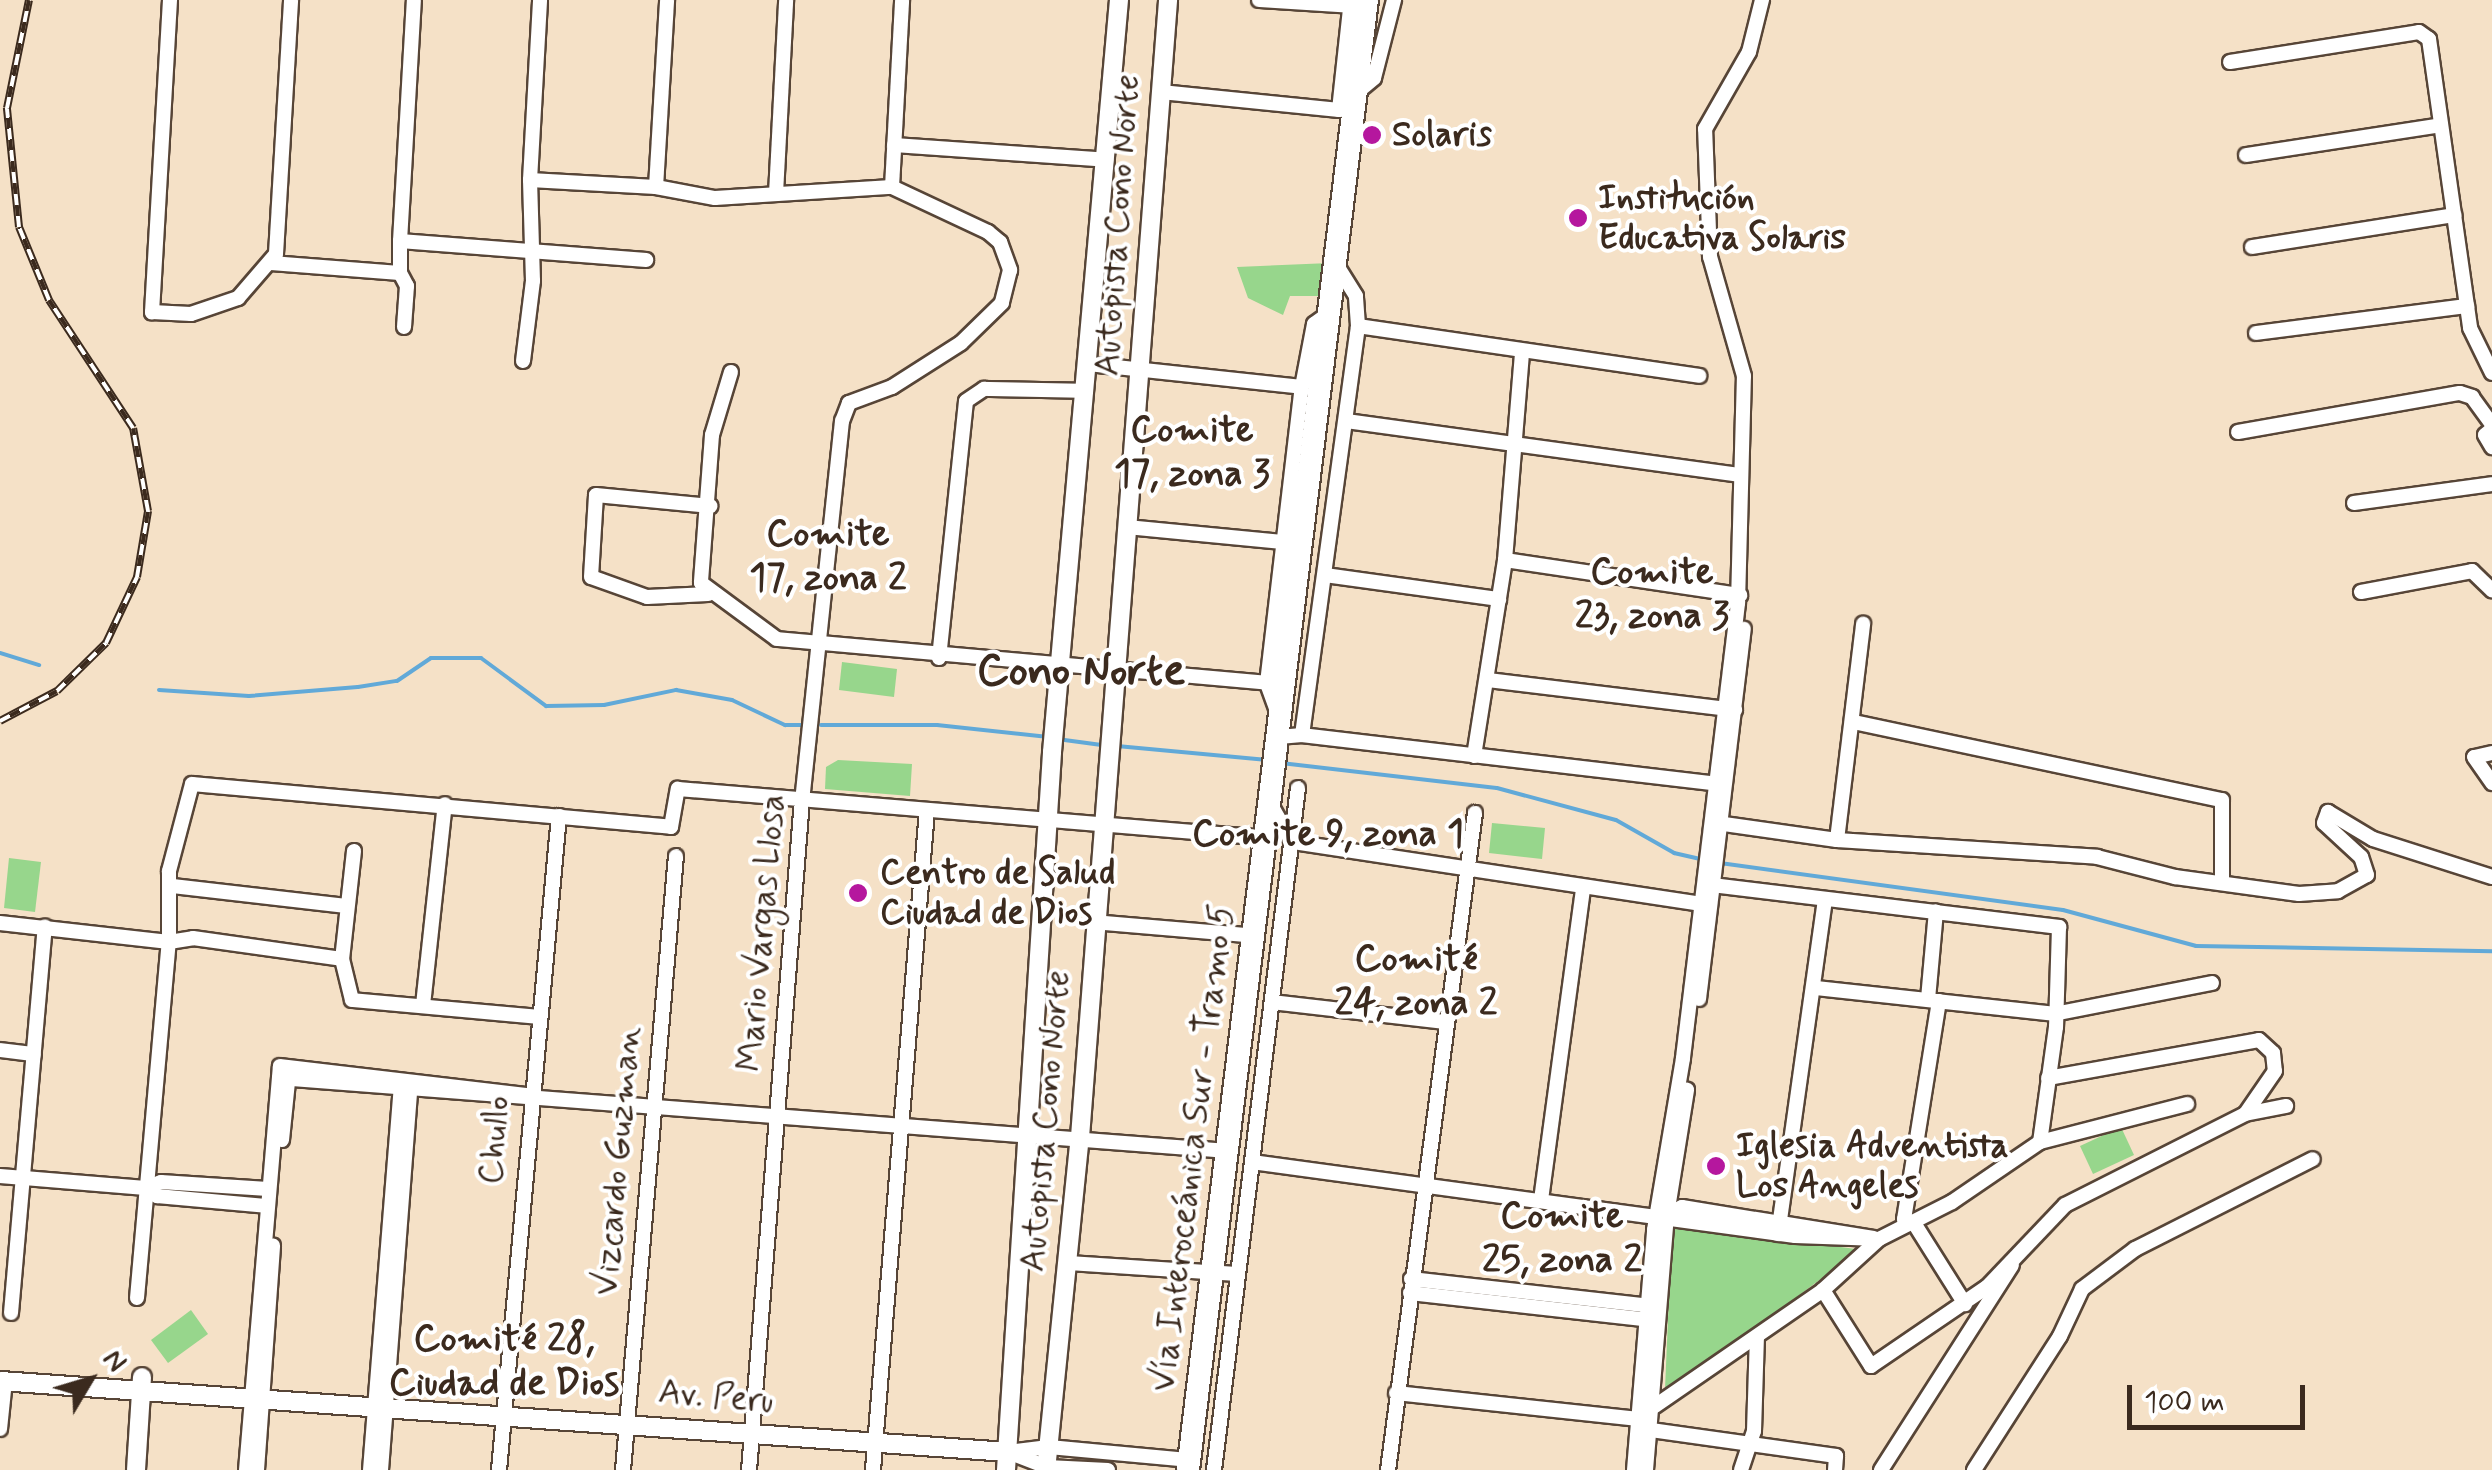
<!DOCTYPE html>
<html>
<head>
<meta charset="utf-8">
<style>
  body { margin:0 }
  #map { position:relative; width:2492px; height:1470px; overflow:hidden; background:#f5e1c7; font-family:Mynerve,sans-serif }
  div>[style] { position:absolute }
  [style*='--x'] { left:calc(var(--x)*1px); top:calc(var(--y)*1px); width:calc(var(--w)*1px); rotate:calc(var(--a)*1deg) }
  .green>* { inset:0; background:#97d68c }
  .stream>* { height:4px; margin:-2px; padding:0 2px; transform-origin:2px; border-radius:2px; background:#61a9d8 }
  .roads { filter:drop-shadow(2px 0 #574537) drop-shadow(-2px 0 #574537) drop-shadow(0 2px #574537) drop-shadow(0 -2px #574537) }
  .minor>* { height:14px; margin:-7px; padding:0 7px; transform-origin:7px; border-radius:7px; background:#fff }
  .tertiary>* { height:18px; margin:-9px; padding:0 9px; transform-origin:9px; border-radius:9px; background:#fff }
  .secondary>* { height:18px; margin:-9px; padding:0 9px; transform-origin:9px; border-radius:9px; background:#fff }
  .trunk>* { height:22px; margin:-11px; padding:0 11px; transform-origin:11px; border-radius:11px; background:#fff }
  .rail>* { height:8px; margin-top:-4px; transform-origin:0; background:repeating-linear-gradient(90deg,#fff 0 11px,#3b2a1e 0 22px); box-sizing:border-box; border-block:2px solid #3b2a1e }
  .dots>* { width:28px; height:28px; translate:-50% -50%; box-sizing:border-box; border:5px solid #fff; border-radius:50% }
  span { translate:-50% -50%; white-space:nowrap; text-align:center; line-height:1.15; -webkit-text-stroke:8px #fff; paint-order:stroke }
  .poi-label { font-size:35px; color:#3b2a1e; font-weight:700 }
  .left { translate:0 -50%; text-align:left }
  .street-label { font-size:35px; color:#3b2a1e }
  .neighbourhood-label { font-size:38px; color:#3b2a1e; font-weight:700 }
  .district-label { font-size:45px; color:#3b2a1e; font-weight:700 }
  .north { position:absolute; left:40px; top:1330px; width:100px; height:100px; -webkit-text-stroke:8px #fff; paint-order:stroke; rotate:52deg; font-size:28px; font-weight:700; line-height:40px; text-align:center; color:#3b2a1e }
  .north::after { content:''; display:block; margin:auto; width:35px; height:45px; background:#3b2a1e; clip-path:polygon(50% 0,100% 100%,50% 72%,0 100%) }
  .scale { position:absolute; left:2127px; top:1385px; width:178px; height:45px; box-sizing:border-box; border:5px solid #3b2a1e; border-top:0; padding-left:12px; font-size:30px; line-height:35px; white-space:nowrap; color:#3b2a1e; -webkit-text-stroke:8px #fff; paint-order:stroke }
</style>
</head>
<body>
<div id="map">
  <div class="green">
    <i style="clip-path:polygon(1330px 263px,1323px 296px,1290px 296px,1283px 315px,1248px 298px,1237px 267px)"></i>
    <i style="clip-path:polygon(842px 662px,897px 669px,894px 697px,839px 690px)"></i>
    <i style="clip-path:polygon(838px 760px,912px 764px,910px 796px,825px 789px,826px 767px)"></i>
    <i style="clip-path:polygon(1492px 823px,1545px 828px,1542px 859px,1489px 853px)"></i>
    <i style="clip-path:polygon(9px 858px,41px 862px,35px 912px,4px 908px)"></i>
    <i style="clip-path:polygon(2121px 1127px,2134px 1155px,2093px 1174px,2080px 1146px)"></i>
    <i style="clip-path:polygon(1672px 1225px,1856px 1249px,1857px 1252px,1687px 1379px,1665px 1389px)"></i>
    <i style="clip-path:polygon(191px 1310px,208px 1334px,168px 1363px,151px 1340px)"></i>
  </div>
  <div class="stream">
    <i style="--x:0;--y:653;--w:41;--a:17.1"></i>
    <i style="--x:159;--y:690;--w:90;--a:3.8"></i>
    <i style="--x:249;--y:696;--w:109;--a:-4.7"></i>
    <i style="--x:358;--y:687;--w:39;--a:-9"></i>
    <i style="--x:397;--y:681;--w:41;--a:-34.1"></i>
    <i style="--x:431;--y:658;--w:50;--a:0"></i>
    <i style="--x:481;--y:658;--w:81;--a:36.4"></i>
    <i style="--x:546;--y:706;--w:58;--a:-1"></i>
    <i style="--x:604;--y:705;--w:74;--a:-11.8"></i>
    <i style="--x:676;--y:690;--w:57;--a:10.1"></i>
    <i style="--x:732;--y:700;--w:59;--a:25.3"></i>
    <i style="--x:785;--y:725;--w:17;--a:0"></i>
    <i style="--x:821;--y:725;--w:116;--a:0"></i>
    <i style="--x:937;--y:725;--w:112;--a:6.2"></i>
    <i style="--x:1057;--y:739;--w:45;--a:7.6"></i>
    <i style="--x:1117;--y:746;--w:151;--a:5.3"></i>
    <i style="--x:1281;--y:763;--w:217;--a:6.6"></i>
    <i style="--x:1497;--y:788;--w:123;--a:15.1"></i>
    <i style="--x:1616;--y:820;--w:67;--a:29.6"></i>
    <i style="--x:1674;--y:853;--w:28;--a:13"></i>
    <i style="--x:1720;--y:863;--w:346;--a:7.8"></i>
    <i style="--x:2063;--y:910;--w:138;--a:15.1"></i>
    <i style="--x:2196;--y:946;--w:296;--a:1"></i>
  </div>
  <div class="roads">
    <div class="minor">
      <i style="--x:170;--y:0;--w:313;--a:93.3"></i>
      <i style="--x:152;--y:312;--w:39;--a:3"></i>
      <i style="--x:191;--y:314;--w:50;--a:-18.8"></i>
      <i style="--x:238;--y:298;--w:58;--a:-49.2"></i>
      <i style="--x:276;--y:254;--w:254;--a:-86.6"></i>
      <i style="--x:1259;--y:0;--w:92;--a:3.7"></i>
      <i style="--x:2230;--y:62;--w:191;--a:-9"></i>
      <i style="--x:2419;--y:32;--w:12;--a:35"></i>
      <i style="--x:2429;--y:39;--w:292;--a:81.9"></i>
      <i style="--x:2470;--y:328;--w:50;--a:63.9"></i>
      <i style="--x:1161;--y:92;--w:179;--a:5.8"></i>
      <i style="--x:1354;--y:95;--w:26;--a:-40"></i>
      <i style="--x:1374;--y:78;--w:81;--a:-75.6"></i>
      <i style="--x:1339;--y:110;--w:111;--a:-83.8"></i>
      <i style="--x:894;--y:145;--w:213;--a:4"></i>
      <i style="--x:2246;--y:155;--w:197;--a:-8.7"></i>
      <i style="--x:530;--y:180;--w:126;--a:3.2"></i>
      <i style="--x:656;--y:187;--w:60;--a:10.6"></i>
      <i style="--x:715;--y:198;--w:177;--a:-3.6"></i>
      <i style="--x:892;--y:187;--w:106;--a:25.1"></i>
      <i style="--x:988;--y:232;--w:16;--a:40"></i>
      <i style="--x:1000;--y:242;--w:30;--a:70"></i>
      <i style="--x:1010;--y:270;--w:34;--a:104"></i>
      <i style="--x:1002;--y:303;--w:57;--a:135.7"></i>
      <i style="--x:961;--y:343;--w:82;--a:147.5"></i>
      <i style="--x:892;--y:387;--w:46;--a:159.6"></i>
      <i style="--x:849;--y:403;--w:19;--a:111"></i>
      <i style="--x:842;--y:421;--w:381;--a:96"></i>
      <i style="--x:802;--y:800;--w:672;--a:94.52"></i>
      <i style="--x:656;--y:187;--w:187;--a:-86.6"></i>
      <i style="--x:892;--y:187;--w:187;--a:-86.9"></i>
      <i style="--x:776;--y:194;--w:194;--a:-87"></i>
      <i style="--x:400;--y:241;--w:247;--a:4.4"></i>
      <i style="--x:2252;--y:247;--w:205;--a:-9"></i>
      <i style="--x:271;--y:263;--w:129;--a:4.4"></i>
      <i style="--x:1358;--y:326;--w:345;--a:8.3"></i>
      <i style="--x:404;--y:327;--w:41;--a:-85.8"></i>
      <i style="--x:407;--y:286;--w:15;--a:-118"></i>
      <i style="--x:400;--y:273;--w:32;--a:-90"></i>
      <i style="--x:400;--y:241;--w:241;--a:-86.7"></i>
      <i style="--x:2256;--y:333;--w:213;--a:-7.3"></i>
      <i style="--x:523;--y:361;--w:81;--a:-82.9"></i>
      <i style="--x:533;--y:281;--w:101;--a:-91.7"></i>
      <i style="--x:530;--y:180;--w:180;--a:-86.8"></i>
      <i style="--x:1088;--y:364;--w:215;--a:6.1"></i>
      <i style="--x:731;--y:372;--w:66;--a:106.8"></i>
      <i style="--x:712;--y:435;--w:148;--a:94.3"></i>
      <i style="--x:701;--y:583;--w:94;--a:36.4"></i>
      <i style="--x:777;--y:639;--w:492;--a:5.1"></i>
      <i style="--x:1346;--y:421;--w:397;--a:7.8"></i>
      <i style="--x:2492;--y:429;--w:9;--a:139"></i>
      <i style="--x:2485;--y:435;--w:14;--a:60"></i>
      <i style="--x:2238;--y:432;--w:225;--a:-10"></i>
      <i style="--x:2460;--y:393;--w:13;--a:18"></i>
      <i style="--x:2472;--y:397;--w:34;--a:54"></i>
      <i style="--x:2354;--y:503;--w:139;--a:-7.8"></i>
      <i style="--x:1126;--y:527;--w:158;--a:5.5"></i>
      <i style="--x:1505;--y:560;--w:238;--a:8.5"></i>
      <i style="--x:1325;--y:575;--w:176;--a:7.9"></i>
      <i style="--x:2361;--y:592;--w:113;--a:-10.7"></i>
      <i style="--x:2472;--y:571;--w:28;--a:44"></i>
      <i style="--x:708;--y:594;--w:61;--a:177.2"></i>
      <i style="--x:647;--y:597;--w:59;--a:-160.3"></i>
      <i style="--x:591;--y:577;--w:82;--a:-86.5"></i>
      <i style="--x:596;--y:495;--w:115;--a:5.5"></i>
      <i style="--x:939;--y:658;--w:258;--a:-84"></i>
      <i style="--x:966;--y:401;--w:22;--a:-34"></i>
      <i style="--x:984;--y:389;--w:102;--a:1.1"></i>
      <i style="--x:1488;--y:680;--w:249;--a:6.9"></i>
      <i style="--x:1277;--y:711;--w:30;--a:-110"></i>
      <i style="--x:1267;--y:683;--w:298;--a:-83.3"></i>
      <i style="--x:1302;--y:387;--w:64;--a:-79.2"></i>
      <i style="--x:1314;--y:324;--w:19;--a:-36"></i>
      <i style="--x:1854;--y:722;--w:376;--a:12"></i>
      <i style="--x:2222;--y:800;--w:82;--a:90"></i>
      <i style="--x:1302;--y:735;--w:413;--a:-82.2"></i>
      <i style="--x:1358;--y:326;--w:30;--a:-94"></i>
      <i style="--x:1356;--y:296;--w:36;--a:-122"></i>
      <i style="--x:1279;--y:737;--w:23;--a:-5"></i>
      <i style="--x:1302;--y:735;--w:414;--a:6.7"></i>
      <i style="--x:2492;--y:753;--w:18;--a:167"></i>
      <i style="--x:2474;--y:757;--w:32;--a:55"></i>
      <i style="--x:1474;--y:756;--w:198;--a:-81"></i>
      <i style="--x:1505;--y:560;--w:208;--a:-85.3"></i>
      <i style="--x:1271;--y:805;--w:43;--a:60.4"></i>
      <i style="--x:1292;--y:842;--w:414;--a:8.6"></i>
      <i style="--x:1717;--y:823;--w:121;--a:8.1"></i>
      <i style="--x:1837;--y:840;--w:261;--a:3.7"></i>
      <i style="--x:2097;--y:857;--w:81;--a:14.4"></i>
      <i style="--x:2175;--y:877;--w:125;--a:7.8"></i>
      <i style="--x:2299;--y:894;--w:39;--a:-4"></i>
      <i style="--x:2338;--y:891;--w:33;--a:-29"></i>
      <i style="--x:2367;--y:875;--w:19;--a:-108"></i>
      <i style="--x:2361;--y:857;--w:50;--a:-137.4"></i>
      <i style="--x:2324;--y:823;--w:12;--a:-70"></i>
      <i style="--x:2328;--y:812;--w:52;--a:31"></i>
      <i style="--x:2373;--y:839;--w:125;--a:17.7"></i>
      <i style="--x:1837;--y:840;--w:218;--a:-83.1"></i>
      <i style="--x:354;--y:851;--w:109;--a:96.3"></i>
      <i style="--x:342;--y:959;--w:42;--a:76.3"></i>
      <i style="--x:352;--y:1000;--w:187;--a:5.2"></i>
      <i style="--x:1712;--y:885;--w:350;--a:6.9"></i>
      <i style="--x:2059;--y:927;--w:100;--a:91.7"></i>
      <i style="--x:2056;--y:1027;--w:116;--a:97.9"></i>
      <i style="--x:173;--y:886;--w:174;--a:6.6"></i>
      <i style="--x:1094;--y:922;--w:163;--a:4.9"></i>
      <i style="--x:0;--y:923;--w:170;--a:6.4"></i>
      <i style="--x:169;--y:942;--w:24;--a:-9"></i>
      <i style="--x:193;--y:938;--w:150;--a:8"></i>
      <i style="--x:1816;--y:988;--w:239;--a:6.2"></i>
      <i style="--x:2054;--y:1014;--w:161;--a:-11.1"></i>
      <i style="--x:1699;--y:999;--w:373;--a:-83.1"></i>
      <i style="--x:1928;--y:999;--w:88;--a:-84.8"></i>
      <i style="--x:1939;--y:1001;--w:221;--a:99.1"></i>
      <i style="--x:1904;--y:1219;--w:11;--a:22"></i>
      <i style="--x:1914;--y:1223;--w:96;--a:57.8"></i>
      <i style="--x:1272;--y:1002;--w:174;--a:6.6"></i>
      <i style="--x:423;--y:1005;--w:202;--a:-83.8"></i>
      <i style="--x:0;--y:1050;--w:34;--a:7"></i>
      <i style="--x:279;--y:1078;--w:952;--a:4.4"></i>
      <i style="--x:2048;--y:1078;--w:214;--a:-10.2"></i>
      <i style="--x:2259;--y:1040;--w:19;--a:43"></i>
      <i style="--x:2273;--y:1053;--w:18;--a:84"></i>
      <i style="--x:2275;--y:1071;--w:51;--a:124.6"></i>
      <i style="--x:282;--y:1140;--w:68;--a:-84.1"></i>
      <i style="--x:1252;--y:1162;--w:548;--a:7.76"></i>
      <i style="--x:1795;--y:1236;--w:84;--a:2"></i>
      <i style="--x:0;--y:1176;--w:146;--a:4.7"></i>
      <i style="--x:146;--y:1188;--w:16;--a:-22"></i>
      <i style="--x:161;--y:1182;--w:107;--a:3.7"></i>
      <i style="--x:146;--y:1188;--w:14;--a:36"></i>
      <i style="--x:157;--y:1196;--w:109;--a:5.2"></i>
      <i style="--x:1541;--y:1200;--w:314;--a:-82.3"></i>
      <i style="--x:1667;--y:1215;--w:17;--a:-28"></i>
      <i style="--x:1682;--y:1207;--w:194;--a:9.2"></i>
      <i style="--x:1778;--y:1234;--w:336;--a:-82"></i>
      <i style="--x:1068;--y:1263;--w:170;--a:3.7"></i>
      <i style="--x:1411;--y:1279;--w:241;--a:6.4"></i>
      <i style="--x:1823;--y:1290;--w:90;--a:57.7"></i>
      <i style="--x:1871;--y:1366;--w:140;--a:-34.3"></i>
      <i style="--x:1987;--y:1287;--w:113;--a:-46.4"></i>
      <i style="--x:2065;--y:1205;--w:202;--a:-26.8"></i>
      <i style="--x:2245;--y:1114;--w:42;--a:-11"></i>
      <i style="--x:1410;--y:1293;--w:241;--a:6.4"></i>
      <i style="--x:137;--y:1298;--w:357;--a:-84.9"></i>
      <i style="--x:169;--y:942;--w:71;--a:-90"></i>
      <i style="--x:169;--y:871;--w:90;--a:-75.2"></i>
      <i style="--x:192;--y:784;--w:481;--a:5.1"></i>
      <i style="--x:671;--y:827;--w:39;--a:-80"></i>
      <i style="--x:678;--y:789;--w:591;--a:4.76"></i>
      <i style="--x:11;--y:1313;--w:388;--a:-85"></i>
      <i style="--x:1396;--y:1393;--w:244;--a:6.1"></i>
      <i style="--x:1655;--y:1406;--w:204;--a:-34.6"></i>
      <i style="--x:1823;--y:1290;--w:76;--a:-42.3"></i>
      <i style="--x:1879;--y:1239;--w:82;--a:-26.9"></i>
      <i style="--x:1952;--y:1202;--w:107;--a:-34.3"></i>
      <i style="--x:2040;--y:1142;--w:152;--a:-14.5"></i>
      <i style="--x:0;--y:1429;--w:48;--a:-84.1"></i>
      <i style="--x:1651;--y:1430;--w:187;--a:8"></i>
      <i style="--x:1836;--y:1456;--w:14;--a:94"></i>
      <i style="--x:1008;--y:1452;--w:41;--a:-7"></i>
      <i style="--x:1049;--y:1447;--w:142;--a:5.3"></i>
      <i style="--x:1013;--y:1454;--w:36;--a:21"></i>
      <i style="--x:1047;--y:1467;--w:61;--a:2.8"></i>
      <i style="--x:246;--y:1470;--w:405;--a:-85.2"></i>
      <i style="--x:280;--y:1066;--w:249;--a:6.7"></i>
      <i style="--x:257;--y:1470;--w:225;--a:-85.9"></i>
      <i style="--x:370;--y:1470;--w:383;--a:-85.4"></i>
      <i style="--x:381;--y:1470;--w:389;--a:-85.6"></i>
      <i style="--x:499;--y:1470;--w:657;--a:-84.76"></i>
      <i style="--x:623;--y:1470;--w:616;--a:-85.07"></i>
      <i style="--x:873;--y:1470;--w:662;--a:-85.32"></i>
      <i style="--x:1214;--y:1470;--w:687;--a:-82.98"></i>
      <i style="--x:1388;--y:1470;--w:663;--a:-82.46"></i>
      <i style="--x:1634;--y:1470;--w:241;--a:-85.2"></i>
      <i style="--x:1654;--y:1230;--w:174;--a:-80.4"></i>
      <i style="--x:1683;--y:1058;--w:458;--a:-83.1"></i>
      <i style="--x:1738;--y:603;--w:227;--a:-88.5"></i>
      <i style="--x:1744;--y:376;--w:124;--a:-105.9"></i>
      <i style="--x:1710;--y:257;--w:128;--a:-92.2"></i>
      <i style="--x:1705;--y:129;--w:89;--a:-60.3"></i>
      <i style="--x:1749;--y:52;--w:54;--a:-76"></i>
      <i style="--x:1646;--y:1470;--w:256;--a:-85.3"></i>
      <i style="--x:1667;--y:1215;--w:127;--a:-80.9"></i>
      <i style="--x:1741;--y:1470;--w:41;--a:-71.6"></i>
      <i style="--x:1754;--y:1431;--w:94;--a:-88.2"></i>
      <i style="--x:1881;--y:1470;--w:243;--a:-57.4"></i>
      <i style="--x:1974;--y:1470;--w:159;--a:-57.3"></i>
      <i style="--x:2060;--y:1336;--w:52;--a:-64.9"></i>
      <i style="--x:2082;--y:1289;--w:66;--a:-37"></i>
      <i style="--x:2135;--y:1249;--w:199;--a:-26.8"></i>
    </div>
    <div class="tertiary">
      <i style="--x:0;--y:1381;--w:1010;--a:4.03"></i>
      <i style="--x:136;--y:1470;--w:93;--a:-86.3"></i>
    </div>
    <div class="secondary">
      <i style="--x:1006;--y:1470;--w:719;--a:-86.33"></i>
      <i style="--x:1052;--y:752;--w:755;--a:-84.91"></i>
      <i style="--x:1046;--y:1470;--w:335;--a:-84.2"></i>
      <i style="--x:1080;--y:1137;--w:1140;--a:-85.57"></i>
    </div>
    <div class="trunk">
      <i style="--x:1188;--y:1470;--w:1481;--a:-83.06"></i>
    </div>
  </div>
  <div class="rail">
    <i style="--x:0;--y:721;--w:64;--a:-27.8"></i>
    <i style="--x:57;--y:691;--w:69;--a:-44.4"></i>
    <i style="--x:106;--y:643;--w:73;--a:-64.8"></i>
    <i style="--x:137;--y:577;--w:67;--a:-80.5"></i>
    <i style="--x:148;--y:511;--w:84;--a:-100.2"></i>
    <i style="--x:133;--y:428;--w:153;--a:-123.3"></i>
    <i style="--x:49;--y:300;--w:79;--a:-112.3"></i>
    <i style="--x:19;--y:227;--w:120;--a:-95.8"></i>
    <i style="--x:7;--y:108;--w:110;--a:-78.5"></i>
  </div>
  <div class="dots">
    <i style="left:1372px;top:135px;background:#b5179e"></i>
    <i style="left:1578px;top:218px;background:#b5179e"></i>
    <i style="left:858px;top:893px;background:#b5179e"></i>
    <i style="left:1716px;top:1166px;background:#b5179e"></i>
  </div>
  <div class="poi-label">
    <span class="left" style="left:1392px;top:135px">Solaris</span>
    <span class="left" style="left:1598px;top:218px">Institución<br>Educativa Solaris</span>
    <span class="left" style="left:880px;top:893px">Centro de Salud<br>Ciudad de Dios</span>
    <span class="left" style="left:1736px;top:1166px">Iglesia Adventista<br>Los Angeles</span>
  </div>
  <div class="street-label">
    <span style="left:1118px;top:225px;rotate:-86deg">Autopista Cono Norte</span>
    <span style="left:762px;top:933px;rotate:-85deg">Mario Vargas Llosa</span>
    <span style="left:1046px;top:1121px;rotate:-85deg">Autopista Cono Norte</span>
    <span style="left:495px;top:1140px;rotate:-85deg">Chullo</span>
    <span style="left:1193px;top:1148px;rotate:-83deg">Vía Interoceánica Sur - Tramo 5</span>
    <span style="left:618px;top:1161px;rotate:-85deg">Vizcardo Guzman</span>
    <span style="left:716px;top:1397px;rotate:5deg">Av. Peru</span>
  </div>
  <div class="neighbourhood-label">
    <span style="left:1192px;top:453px">Comite<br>17, zona 3</span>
    <span style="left:828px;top:557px">Comite<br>17, zona 2</span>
    <span style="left:1652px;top:595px">Comite<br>23, zona 3</span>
    <span style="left:1328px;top:835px">Comite 9, zona 1</span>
    <span style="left:1416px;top:982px">Comité<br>24, zona 2</span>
    <span style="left:1562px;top:1239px">Comite<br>25, zona 2</span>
    <span style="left:504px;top:1362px">Comité 28,<br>Ciudad de Dios</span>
  </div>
  <div class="district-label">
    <span style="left:1081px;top:672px">Cono Norte</span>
  </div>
  <div class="north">N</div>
  <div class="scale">100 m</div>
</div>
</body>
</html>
